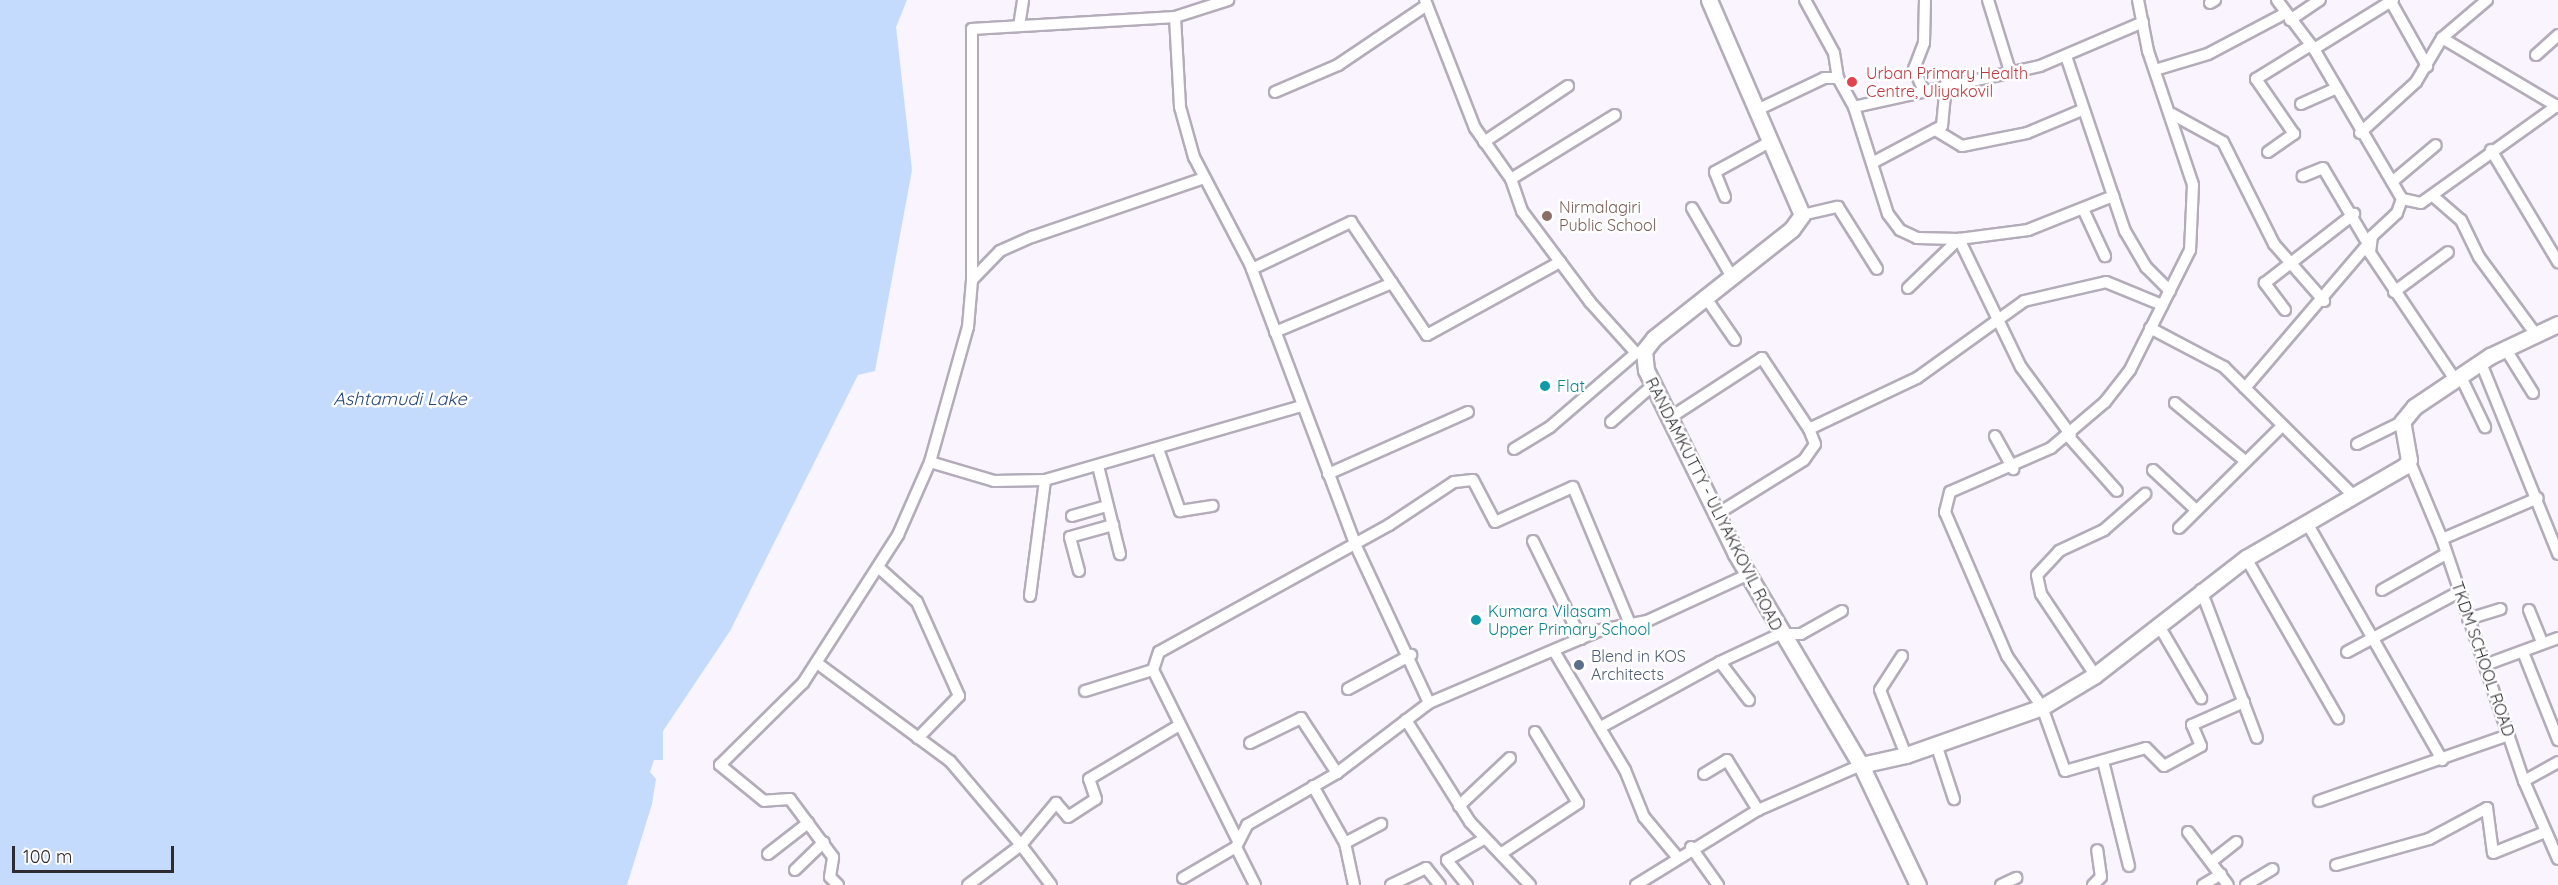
<!DOCTYPE html>
<html>
<head>
<meta charset="utf-8">
<style>
  body { margin:0 }
  #map { position:relative; width:2558px; height:885px; overflow:hidden; background:#f9f4fd; font-family:Quicksand,sans-serif }
  div>[style] { position:absolute }
  [style*='--x'] { left:calc(var(--x)*1px); top:calc(var(--y)*1px); width:calc(var(--w)*1px); rotate:calc(var(--a)*1deg) }
  .water>* { inset:0; background:#c4dbfd }
  .roads { filter:drop-shadow(2px 0 #b4acba) drop-shadow(-2px 0 #b4acba) drop-shadow(0 2px #b4acba) drop-shadow(0 -2px #b4acba) }
  .street>* { height:10px; margin:-5px; padding:0 5px; transform-origin:5px; border-radius:5px; background:#fff }
  .secondary>* { height:15px; margin:-7.5px; padding:0 7.5px; transform-origin:7.5px; border-radius:7.5px; background:#fff }
  .dots>* { width:16px; height:16px; translate:-50% -50%; box-sizing:border-box; border:3px solid #fff; border-radius:50% }
  span { translate:-50% -50%; white-space:nowrap; text-align:center; line-height:1.15; -webkit-text-stroke:5px #fff; paint-order:stroke }
  .health-label { font-size:16px; color:#be3a42 }
  .left { translate:0 -50%; text-align:left }
  .education-label { font-size:16px; color:#785e54 }
  .culture-label { font-size:16px; color:#0d838f }
  .street-label { font-size:16px; color:#2e2b31 }
  .service-label { font-size:16px; color:#4e5e75 }
  .water-label { font-size:18px; color:#26497c; font-style:italic }
  .scale { position:absolute; left:12px; top:846px; width:162px; height:27px; box-sizing:border-box; border:3px solid #2e2b31; border-top:0; padding-left:8px; font-size:18px; line-height:21px; white-space:nowrap; color:#2e2b31; -webkit-text-stroke:4px #fff; paint-order:stroke }
</style>
</head>
<body>
<div id="map">
  <div class="water">
    <i style="clip-path:polygon(0 0,907px 0,896px 27px,912px 170px,875px 371px,858px 375px,730px 631px,663px 731px,663px 760px,654px 760px,650px 772px,656px 779px,652px 804px,627px 885px,0 885px)"></i>
  </div>
  <div class="roads">
    <div class="street">
      <i style="--x:1425;--y:0;--w:137;--a:68.7"></i>
      <i style="--x:1475;--y:128;--w:62;--a:54.8"></i>
      <i style="--x:1511;--y:179;--w:34;--a:71"></i>
      <i style="--x:1522;--y:211;--w:114;--a:53.2"></i>
      <i style="--x:1590;--y:302;--w:69;--a:48"></i>
      <i style="--x:1636;--y:353;--w:8;--a:-14"></i>
      <i style="--x:1805;--y:0;--w:60;--a:61.3"></i>
      <i style="--x:1834;--y:53;--w:25;--a:81"></i>
      <i style="--x:1988;--y:0;--w:74;--a:72.8"></i>
      <i style="--x:2138;--y:0;--w:52;--a:78.9"></i>
      <i style="--x:2148;--y:51;--w:141;--a:71.4"></i>
      <i style="--x:2193;--y:185;--w:65;--a:92.6"></i>
      <i style="--x:2190;--y:250;--w:134;--a:116.6"></i>
      <i style="--x:2130;--y:370;--w:41;--a:128"></i>
      <i style="--x:2105;--y:402;--w:71;--a:139.6"></i>
      <i style="--x:2051;--y:448;--w:110;--a:156.5"></i>
      <i style="--x:1950;--y:492;--w:21;--a:104"></i>
      <i style="--x:1945;--y:512;--w:157;--a:66.7"></i>
      <i style="--x:2007;--y:656;--w:62;--a:55.5"></i>
      <i style="--x:2042;--y:707;--w:68;--a:70.2"></i>
      <i style="--x:2065;--y:771;--w:84;--a:-15.9"></i>
      <i style="--x:2146;--y:748;--w:25;--a:45"></i>
      <i style="--x:2164;--y:766;--w:42;--a:-28.4"></i>
      <i style="--x:2201;--y:746;--w:23;--a:-113"></i>
      <i style="--x:2192;--y:725;--w:57;--a:-23.9"></i>
      <i style="--x:2277;--y:0;--w:61;--a:52.9"></i>
      <i style="--x:2314;--y:49;--w:174;--a:59.6"></i>
      <i style="--x:2402;--y:199;--w:15;--a:110"></i>
      <i style="--x:2397;--y:213;--w:34;--a:137"></i>
      <i style="--x:2372;--y:236;--w:17;--a:97"></i>
      <i style="--x:2370;--y:253;--w:151;--a:56.1"></i>
      <i style="--x:2390;--y:0;--w:76;--a:60.7"></i>
      <i style="--x:2210;--y:3;--w:6;--a:-31"></i>
      <i style="--x:1175;--y:17;--w:56;--a:-17.8"></i>
      <i style="--x:2290;--y:20;--w:36;--a:-34"></i>
      <i style="--x:1019;--y:26;--w:26;--a:-81"></i>
      <i style="--x:2442;--y:38;--w:135;--a:30.7"></i>
      <i style="--x:2314;--y:49;--w:93;--a:-31.8"></i>
      <i style="--x:2536;--y:55;--w:30;--a:-42"></i>
      <i style="--x:2066;--y:56;--w:185;--a:71.4"></i>
      <i style="--x:2125;--y:231;--w:42;--a:59.7"></i>
      <i style="--x:2146;--y:267;--w:34;--a:45"></i>
      <i style="--x:2155;--y:70;--w:55;--a:-16.8"></i>
      <i style="--x:2208;--y:54;--w:86;--a:-27.8"></i>
      <i style="--x:1923;--y:89;--w:22;--a:-114"></i>
      <i style="--x:1914;--y:69;--w:28;--a:-69"></i>
      <i style="--x:1924;--y:43;--w:43;--a:-88.7"></i>
      <i style="--x:1275;--y:92;--w:69;--a:-23.2"></i>
      <i style="--x:1338;--y:65;--w:107;--a:-34"></i>
      <i style="--x:2301;--y:104;--w:39;--a:-24"></i>
      <i style="--x:1854;--y:107;--w:190;--a:-12.4"></i>
      <i style="--x:2040;--y:66;--w:112;--a:-23.1"></i>
      <i style="--x:1757;--y:110;--w:74;--a:-25.5"></i>
      <i style="--x:1824;--y:78;--w:14;--a:0"></i>
      <i style="--x:1838;--y:78;--w:33;--a:61"></i>
      <i style="--x:1854;--y:107;--w:112;--a:72.4"></i>
      <i style="--x:1888;--y:214;--w:20;--a:53"></i>
      <i style="--x:1900;--y:230;--w:19;--a:25"></i>
      <i style="--x:1917;--y:238;--w:42;--a:1.4"></i>
      <i style="--x:1959;--y:239;--w:70;--a:-7.4"></i>
      <i style="--x:2028;--y:230;--w:92;--a:-21.8"></i>
      <i style="--x:2172;--y:114;--w:58;--a:28.8"></i>
      <i style="--x:2223;--y:142;--w:114;--a:63.4"></i>
      <i style="--x:2274;--y:244;--w:76;--a:48.7"></i>
      <i style="--x:1937;--y:131;--w:29;--a:31"></i>
      <i style="--x:1962;--y:146;--w:66;--a:-11.3"></i>
      <i style="--x:2027;--y:133;--w:60;--a:-22.7"></i>
      <i style="--x:2360;--y:133;--w:76;--a:-42.3"></i>
      <i style="--x:2416;--y:82;--w:51;--a:-59.4"></i>
      <i style="--x:2442;--y:38;--w:59;--a:-40.2"></i>
      <i style="--x:1484;--y:142;--w:101;--a:-33.7"></i>
      <i style="--x:2491;--y:150;--w:131;--a:59.1"></i>
      <i style="--x:2268;--y:152;--w:32;--a:-35"></i>
      <i style="--x:2294;--y:134;--w:67;--a:-124.6"></i>
      <i style="--x:2256;--y:79;--w:65;--a:-31.7"></i>
      <i style="--x:1872;--y:163;--w:79;--a:-27.9"></i>
      <i style="--x:1942;--y:126;--w:42;--a:-84.6"></i>
      <i style="--x:1511;--y:179;--w:122;--a:-31.6"></i>
      <i style="--x:2392;--y:182;--w:57;--a:-40.1"></i>
      <i style="--x:2433;--y:196;--w:37;--a:41"></i>
      <i style="--x:2461;--y:220;--w:41;--a:64.1"></i>
      <i style="--x:2479;--y:257;--w:93;--a:53.7"></i>
      <i style="--x:1725;--y:197;--w:27;--a:-112"></i>
      <i style="--x:1715;--y:172;--w:60;--a:-28.7"></i>
      <i style="--x:2402;--y:199;--w:19;--a:12"></i>
      <i style="--x:2421;--y:203;--w:168;--a:-35.6"></i>
      <i style="--x:1692;--y:208;--w:80;--a:59.9"></i>
      <i style="--x:2084;--y:211;--w:50;--a:65"></i>
      <i style="--x:1802;--y:215;--w:37;--a:-13"></i>
      <i style="--x:1838;--y:207;--w:73;--a:57.8"></i>
      <i style="--x:1252;--y:269;--w:110;--a:-25.4"></i>
      <i style="--x:1351;--y:222;--w:136;--a:56.1"></i>
      <i style="--x:1427;--y:335;--w:152;--a:-28.8"></i>
      <i style="--x:972;--y:280;--w:251;--a:-90"></i>
      <i style="--x:972;--y:29;--w:203;--a:-3.4"></i>
      <i style="--x:1175;--y:17;--w:90;--a:86.8"></i>
      <i style="--x:1180;--y:107;--w:52;--a:74.4"></i>
      <i style="--x:1194;--y:157;--w:121;--a:62.4"></i>
      <i style="--x:1250;--y:264;--w:299;--a:69.4"></i>
      <i style="--x:1355;--y:544;--w:175;--a:65"></i>
      <i style="--x:1908;--y:288;--w:71;--a:-43.9"></i>
      <i style="--x:1959;--y:239;--w:142;--a:64.2"></i>
      <i style="--x:2021;--y:367;--w:84;--a:53.7"></i>
      <i style="--x:2394;--y:292;--w:67;--a:-36.5"></i>
      <i style="--x:1706;--y:298;--w:51;--a:55.4"></i>
      <i style="--x:2285;--y:310;--w:34;--a:-127"></i>
      <i style="--x:2265;--y:283;--w:113;--a:-37.8"></i>
      <i style="--x:2150;--y:328;--w:84;--a:27.8"></i>
      <i style="--x:2224;--y:367;--w:180;--a:44.8"></i>
      <i style="--x:1275;--y:332;--w:127;--a:-22.7"></i>
      <i style="--x:2505;--y:348;--w:53;--a:58.1"></i>
      <i style="--x:2481;--y:363;--w:206;--a:68"></i>
      <i style="--x:2460;--y:375;--w:58;--a:64.3"></i>
      <i style="--x:2245;--y:388;--w:189;--a:-49.5"></i>
      <i style="--x:2368;--y:244;--w:88;--a:-120.6"></i>
      <i style="--x:2323;--y:168;--w:22;--a:158"></i>
      <i style="--x:2175;--y:403;--w:91;--a:39.6"></i>
      <i style="--x:1668;--y:419;--w:112;--a:-33"></i>
      <i style="--x:1762;--y:358;--w:85;--a:56.5"></i>
      <i style="--x:1611;--y:422;--w:56;--a:-41.4"></i>
      <i style="--x:1995;--y:436;--w:38;--a:61"></i>
      <i style="--x:2069;--y:437;--w:72;--a:48.4"></i>
      <i style="--x:2357;--y:444;--w:50;--a:-26.1"></i>
      <i style="--x:1158;--y:449;--w:66;--a:70.5"></i>
      <i style="--x:1180;--y:511;--w:33;--a:-9"></i>
      <i style="--x:1514;--y:449;--w:42;--a:-31.4"></i>
      <i style="--x:1550;--y:427;--w:113;--a:-40.7"></i>
      <i style="--x:2409;--y:460;--w:86;--a:67.3"></i>
      <i style="--x:2442;--y:539;--w:256;--a:71.3"></i>
      <i style="--x:2524;--y:781;--w:85;--a:66.4"></i>
      <i style="--x:930;--y:462;--w:67;--a:16.5"></i>
      <i style="--x:994;--y:481;--w:51;--a:-1.1"></i>
      <i style="--x:1045;--y:480;--w:267;--a:-16.1"></i>
      <i style="--x:1098;--y:466;--w:91;--a:76"></i>
      <i style="--x:2153;--y:470;--w:59;--a:42.9"></i>
      <i style="--x:1328;--y:474;--w:153;--a:-23.9"></i>
      <i style="--x:1717;--y:514;--w:102;--a:-31.8"></i>
      <i style="--x:1804;--y:460;--w:19;--a:-55"></i>
      <i style="--x:1815;--y:444;--w:16;--a:-112"></i>
      <i style="--x:1809;--y:429;--w:119;--a:-25.3"></i>
      <i style="--x:1917;--y:378;--w:132;--a:-35.7"></i>
      <i style="--x:2024;--y:301;--w:84;--a:-13"></i>
      <i style="--x:2106;--y:282;--w:61;--a:22.3"></i>
      <i style="--x:1072;--y:516;--w:37;--a:-16"></i>
      <i style="--x:2307;--y:523;--w:273;--a:60.3"></i>
      <i style="--x:2179;--y:528;--w:146;--a:-44.7"></i>
      <i style="--x:2442;--y:539;--w:104;--a:-23.1"></i>
      <i style="--x:1533;--y:541;--w:109;--a:63.9"></i>
      <i style="--x:2246;--y:558;--w:185;--a:60.1"></i>
      <i style="--x:878;--y:567;--w:52;--a:41.9"></i>
      <i style="--x:917;--y:602;--w:103;--a:65.9"></i>
      <i style="--x:959;--y:696;--w:59;--a:134.3"></i>
      <i style="--x:1079;--y:571;--w:35;--a:-105"></i>
      <i style="--x:1070;--y:537;--w:45;--a:-15.6"></i>
      <i style="--x:2201;--y:590;--w:158;--a:69.3"></i>
      <i style="--x:2382;--y:590;--w:73;--a:-29.4"></i>
      <i style="--x:1030;--y:596;--w:117;--a:-82.6"></i>
      <i style="--x:2529;--y:610;--w:35;--a:68"></i>
      <i style="--x:2468;--y:619;--w:34;--a:-17"></i>
      <i style="--x:2158;--y:624;--w:86;--a:59.8"></i>
      <i style="--x:1554;--y:651;--w:139;--a:59.2"></i>
      <i style="--x:1625;--y:770;--w:51;--a:68"></i>
      <i style="--x:1644;--y:817;--w:53;--a:50.3"></i>
      <i style="--x:2347;--y:652;--w:127;--a:-28.2"></i>
      <i style="--x:2523;--y:652;--w:95;--a:68.3"></i>
      <i style="--x:1902;--y:656;--w:40;--a:122.9"></i>
      <i style="--x:1880;--y:690;--w:70;--a:68.2"></i>
      <i style="--x:1720;--y:662;--w:48;--a:52.7"></i>
      <i style="--x:817;--y:663;--w:165;--a:36.4"></i>
      <i style="--x:950;--y:761;--w:110;--a:49.8"></i>
      <i style="--x:1021;--y:845;--w:55;--a:-50.2"></i>
      <i style="--x:1056;--y:803;--w:18;--a:49"></i>
      <i style="--x:1068;--y:817;--w:33;--a:-33"></i>
      <i style="--x:1096;--y:799;--w:21;--a:-109"></i>
      <i style="--x:1089;--y:779;--w:104;--a:-30.8"></i>
      <i style="--x:2485;--y:665;--w:78;--a:-20.3"></i>
      <i style="--x:2095;--y:675;--w:97;--a:-123.7"></i>
      <i style="--x:2041;--y:594;--w:19;--a:-102"></i>
      <i style="--x:2037;--y:575;--w:33;--a:-47"></i>
      <i style="--x:2059;--y:551;--w:50;--a:-25"></i>
      <i style="--x:2104;--y:530;--w:55;--a:-41.3"></i>
      <i style="--x:1348;--y:689;--w:72;--a:-28.4"></i>
      <i style="--x:1085;--y:691;--w:71;--a:-17.2"></i>
      <i style="--x:1406;--y:720;--w:120;--a:57.9"></i>
      <i style="--x:1470;--y:822;--w:87;--a:46.4"></i>
      <i style="--x:1601;--y:727;--w:136;--a:-28.6"></i>
      <i style="--x:1720;--y:662;--w:66;--a:-25"></i>
      <i style="--x:1780;--y:634;--w:21;--a:0"></i>
      <i style="--x:1801;--y:634;--w:47;--a:-29.3"></i>
      <i style="--x:1250;--y:743;--w:57;--a:-26.1"></i>
      <i style="--x:1301;--y:718;--w:66;--a:56.8"></i>
      <i style="--x:1936;--y:744;--w:58;--a:71.9"></i>
      <i style="--x:2103;--y:761;--w:108;--a:76.1"></i>
      <i style="--x:1704;--y:774;--w:27;--a:-31"></i>
      <i style="--x:1727;--y:760;--w:59;--a:58.2"></i>
      <i style="--x:2524;--y:781;--w:39;--a:-29"></i>
      <i style="--x:1313;--y:786;--w:65;--a:60.7"></i>
      <i style="--x:1345;--y:843;--w:43;--a:77.9"></i>
      <i style="--x:2319;--y:801;--w:201;--a:-19.2"></i>
      <i style="--x:1459;--y:806;--w:70;--a:-43.3"></i>
      <i style="--x:2188;--y:832;--w:66;--a:53"></i>
      <i style="--x:1237;--y:839;--w:189;--a:-116.4"></i>
      <i style="--x:1153;--y:670;--w:19;--a:-72"></i>
      <i style="--x:1159;--y:652;--w:263;--a:-28.9"></i>
      <i style="--x:1389;--y:525;--w:78;--a:-33.5"></i>
      <i style="--x:1454;--y:482;--w:19;--a:-6"></i>
      <i style="--x:1473;--y:480;--w:47;--a:62.4"></i>
      <i style="--x:1495;--y:522;--w:85;--a:-24.2"></i>
      <i style="--x:1573;--y:487;--w:151;--a:67.4"></i>
      <i style="--x:1345;--y:843;--w:41;--a:-27.8"></i>
      <i style="--x:1691;--y:847;--w:47;--a:54.6"></i>
      <i style="--x:1502;--y:853;--w:91;--a:-33.3"></i>
      <i style="--x:1578;--y:803;--w:83;--a:-121.2"></i>
      <i style="--x:768;--y:854;--w:51;--a:-37.8"></i>
      <i style="--x:2212;--y:861;--w:31;--a:-38"></i>
      <i style="--x:2336;--y:865;--w:97;--a:-15.6"></i>
      <i style="--x:2429;--y:839;--w:66;--a:-28.1"></i>
      <i style="--x:2487;--y:808;--w:45;--a:82.4"></i>
      <i style="--x:2493;--y:853;--w:56;--a:-22"></i>
      <i style="--x:795;--y:870;--w:40;--a:-44"></i>
      <i style="--x:1183;--y:878;--w:61;--a:-30.3"></i>
      <i style="--x:838;--y:885;--w:11;--a:-135"></i>
      <i style="--x:830;--y:877;--w:20;--a:-81"></i>
      <i style="--x:833;--y:857;--w:72;--a:-126.6"></i>
      <i style="--x:790;--y:799;--w:26;--a:176"></i>
      <i style="--x:764;--y:801;--w:57;--a:-140.7"></i>
      <i style="--x:720;--y:765;--w:117;--a:-44.7"></i>
      <i style="--x:803;--y:683;--w:176;--a:-57.3"></i>
      <i style="--x:898;--y:535;--w:80;--a:-66.3"></i>
      <i style="--x:930;--y:462;--w:140;--a:-74.3"></i>
      <i style="--x:968;--y:327;--w:47;--a:-85.1"></i>
      <i style="--x:972;--y:280;--w:40;--a:-46"></i>
      <i style="--x:1000;--y:251;--w:35;--a:-24"></i>
      <i style="--x:1032;--y:237;--w:182;--a:-18.9"></i>
      <i style="--x:968;--y:885;--w:66;--a:-37"></i>
      <i style="--x:1021;--y:845;--w:50;--a:53.1"></i>
      <i style="--x:1255;--y:885;--w:42;--a:-116.6"></i>
      <i style="--x:1236;--y:847;--w:25;--a:-63"></i>
      <i style="--x:1247;--y:825;--w:104;--a:-30"></i>
      <i style="--x:1337;--y:773;--w:116;--a:-37.3"></i>
      <i style="--x:1429;--y:703;--w:187;--a:-23"></i>
      <i style="--x:1601;--y:630;--w:47;--a:-11.1"></i>
      <i style="--x:1647;--y:621;--w:110;--a:-24.7"></i>
      <i style="--x:1391;--y:885;--w:39;--a:-26"></i>
      <i style="--x:1426;--y:868;--w:22;--a:51"></i>
      <i style="--x:1467;--y:885;--w:32;--a:-129"></i>
      <i style="--x:1447;--y:860;--w:43;--a:-29.6"></i>
      <i style="--x:1636;--y:885;--w:143;--a:-31.6"></i>
      <i style="--x:1758;--y:810;--w:112;--a:-23.6"></i>
      <i style="--x:2001;--y:885;--w:17;--a:-25"></i>
      <i style="--x:2093;--y:885;--w:11;--a:-45"></i>
      <i style="--x:2101;--y:877;--w:27;--a:-98"></i>
      <i style="--x:2203;--y:885;--w:21;--a:-31"></i>
      <i style="--x:2246;--y:885;--w:31;--a:-31"></i>
    </div>
    <div class="secondary">
      <i style="--x:1709;--y:0;--w:234;--a:66.6"></i>
      <i style="--x:1802;--y:215;--w:17;--a:126"></i>
      <i style="--x:1792;--y:229;--w:176;--a:141.7"></i>
      <i style="--x:1654;--y:338;--w:16;--a:128"></i>
      <i style="--x:1644;--y:351;--w:19;--a:84"></i>
      <i style="--x:1646;--y:370;--w:205;--a:63.9"></i>
      <i style="--x:1736;--y:554;--w:245;--a:59.4"></i>
      <i style="--x:1861;--y:765;--w:133;--a:64.6"></i>
      <i style="--x:1861;--y:765;--w:46;--a:-12.5"></i>
      <i style="--x:1906;--y:755;--w:144;--a:-19.4"></i>
      <i style="--x:2042;--y:707;--w:62;--a:-31.1"></i>
      <i style="--x:2095;--y:675;--w:191;--a:-37.8"></i>
      <i style="--x:2246;--y:558;--w:184;--a:-30.1"></i>
      <i style="--x:2405;--y:466;--w:7;--a:-56"></i>
      <i style="--x:2409;--y:460;--w:39;--a:-100"></i>
      <i style="--x:2402;--y:422;--w:19;--a:-51"></i>
      <i style="--x:2414;--y:407;--w:92;--a:-33.9"></i>
      <i style="--x:2490;--y:356;--w:75;--a:-25.2"></i>
    </div>
  </div>
  <div class="dots">
    <i style="left:1852px;top:82px;background:#e0444e"></i>
    <i style="left:1547px;top:216px;background:#8d6e63"></i>
    <i style="left:1545px;top:386px;background:#0f9aa8"></i>
    <i style="left:1476px;top:620px;background:#0f9aa8"></i>
    <i style="left:1579px;top:665px;background:#5c6f8a"></i>
  </div>
  <div class="health-label">
    <span class="left" style="left:1866px;top:82px">Urban Primary Health<br>Centre, Uliyakovil</span>
  </div>
  <div class="education-label">
    <span class="left" style="left:1559px;top:216px">Nirmalagiri<br>Public School</span>
  </div>
  <div class="culture-label">
    <span class="left" style="left:1557px;top:386px">Flat</span>
    <span class="left" style="left:1488px;top:620px">Kumara Vilasam<br>Upper Primary School</span>
  </div>
  <div class="street-label">
    <span style="left:1714px;top:504px;rotate:63deg">RANDAMKUTTY - ULIYAKKOVIL ROAD</span>
    <span style="left:2483px;top:659px;rotate:71deg">TKDM SCHOOL ROAD</span>
  </div>
  <div class="service-label">
    <span class="left" style="left:1591px;top:665px">Blend in KOS<br>Architects</span>
  </div>
  <div class="water-label">
    <span style="left:400px;top:399px">Ashtamudi Lake</span>
  </div>
  <div class="scale">100 m</div>
</div>
</body>
</html>
